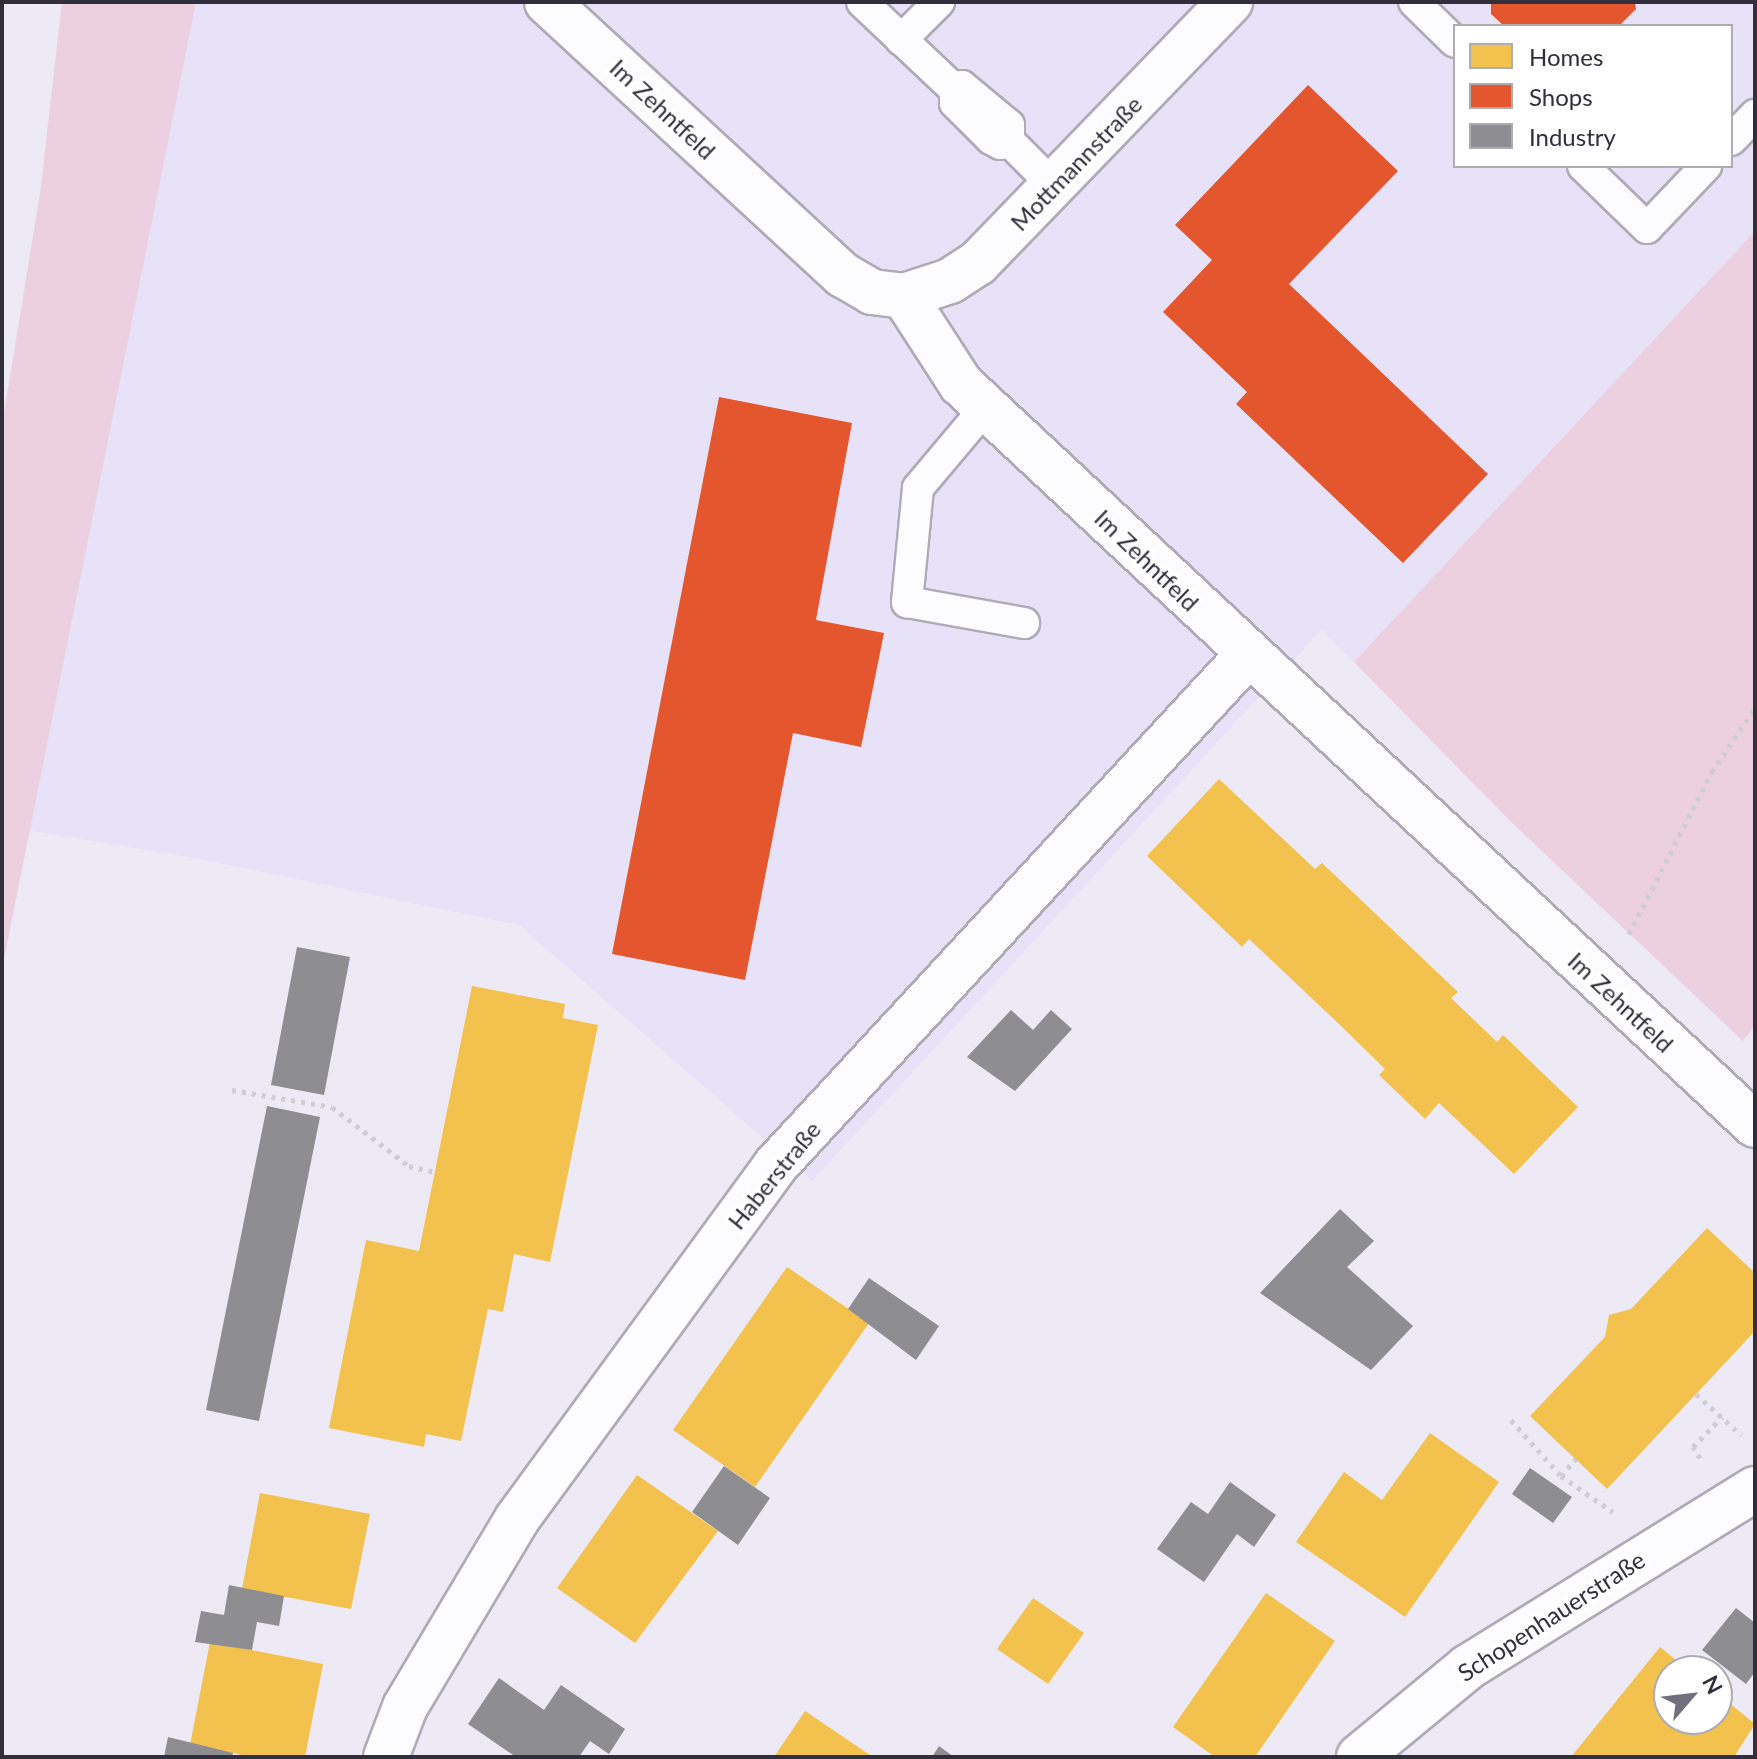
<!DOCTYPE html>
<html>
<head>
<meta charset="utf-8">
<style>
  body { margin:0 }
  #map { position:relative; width:1757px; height:1759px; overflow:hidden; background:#edeaf5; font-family:Lato,sans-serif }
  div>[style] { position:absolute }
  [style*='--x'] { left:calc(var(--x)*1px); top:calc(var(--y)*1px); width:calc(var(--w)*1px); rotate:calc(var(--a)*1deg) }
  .built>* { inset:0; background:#e8e2f9 }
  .green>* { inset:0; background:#edd0e0 }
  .homes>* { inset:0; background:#f2c14e }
  .shops>* { inset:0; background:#e4572e }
  .industry>* { inset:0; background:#8d8d92 }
  .path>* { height:5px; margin-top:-2.5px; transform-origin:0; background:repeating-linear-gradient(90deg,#cecdd1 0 4px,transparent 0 10px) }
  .roads { filter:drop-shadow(2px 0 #aeabb6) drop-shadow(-2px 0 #aeabb6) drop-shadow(0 2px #aeabb6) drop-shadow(0 -2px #aeabb6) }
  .service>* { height:30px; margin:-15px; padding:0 15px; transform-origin:15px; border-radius:15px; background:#fcfcfe }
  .minor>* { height:44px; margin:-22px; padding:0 22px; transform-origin:22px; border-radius:22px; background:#fcfcfe }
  span { translate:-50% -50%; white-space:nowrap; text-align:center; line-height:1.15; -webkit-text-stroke:8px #fff; paint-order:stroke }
  .street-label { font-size:24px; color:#322f3c }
  .frame { position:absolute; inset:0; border:4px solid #322f3c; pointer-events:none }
  .legend { position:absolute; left:1453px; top:24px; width:280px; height:144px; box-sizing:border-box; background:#fff; border:2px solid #adacb1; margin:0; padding:10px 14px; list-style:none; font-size:24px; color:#322f3c }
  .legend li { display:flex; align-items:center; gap:16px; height:40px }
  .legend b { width:40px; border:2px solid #adacb1 }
  .north { position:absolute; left:1653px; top:1655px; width:80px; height:80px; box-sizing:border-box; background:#fff; border:2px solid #adacb1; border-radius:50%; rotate:62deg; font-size:22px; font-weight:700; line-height:32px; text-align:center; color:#322f3c }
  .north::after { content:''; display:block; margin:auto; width:28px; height:36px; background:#73707d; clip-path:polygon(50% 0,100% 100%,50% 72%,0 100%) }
</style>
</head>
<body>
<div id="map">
  <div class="built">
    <i style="clip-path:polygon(evenodd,93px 2px,1755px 2px,1755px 231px,1354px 662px,1321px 630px,812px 1181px,519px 925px,194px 858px,2px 826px,93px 2px,1455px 26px,1731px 26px,1731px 166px,1455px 166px,1455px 26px)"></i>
  </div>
  <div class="green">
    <i style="clip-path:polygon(62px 2px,196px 2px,2px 969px,2px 424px,40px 194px)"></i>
    <i style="clip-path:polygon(1755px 231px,1755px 1026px,1743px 1041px,1510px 821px,1354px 662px)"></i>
  </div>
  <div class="homes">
    <i style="clip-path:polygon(1219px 779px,1315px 869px,1322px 863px,1458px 992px,1451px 998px,1497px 1042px,1503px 1035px,1578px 1107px,1514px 1174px,1439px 1103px,1425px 1119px,1379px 1075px,1385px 1069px,1340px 1025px,1249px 939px,1242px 947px,1147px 856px)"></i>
    <i style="clip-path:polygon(472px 986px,565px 1004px,563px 1018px,598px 1025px,550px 1262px,514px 1254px,503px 1312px,488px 1309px,461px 1441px,426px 1434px,424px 1447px,329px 1428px,366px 1240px,419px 1251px)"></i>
    <i style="clip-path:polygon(1707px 1228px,1755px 1273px,1755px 1331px,1607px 1489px,1530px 1416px,1605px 1337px,1609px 1315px,1631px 1309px)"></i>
    <i style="clip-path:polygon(787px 1267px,869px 1323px,755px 1487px,673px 1430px)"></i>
    <i style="clip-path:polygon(1430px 1433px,1499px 1482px,1405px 1617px,1296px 1542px,1344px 1472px,1382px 1500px)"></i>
    <i style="clip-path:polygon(637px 1475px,718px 1531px,635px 1643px,557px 1588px)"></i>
    <i style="clip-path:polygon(260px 1493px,370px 1514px,351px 1609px,242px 1589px)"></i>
    <i style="clip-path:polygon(1266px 1593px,1335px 1641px,1255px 1757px,1215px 1757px,1173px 1727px)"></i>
    <i style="clip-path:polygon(1033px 1598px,1084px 1633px,1048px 1684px,997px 1649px)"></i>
    <i style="clip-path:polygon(210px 1642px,323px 1664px,305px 1757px,253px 1757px,190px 1745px)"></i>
    <i style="clip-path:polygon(1660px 1647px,1689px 1671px,1669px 1671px,1669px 1719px,1717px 1719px,1717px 1693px,1755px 1724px,1734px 1757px,1571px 1757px)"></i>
    <i style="clip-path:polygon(805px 1711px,873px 1757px,774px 1757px)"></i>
  </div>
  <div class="shops">
    <i style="clip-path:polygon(1491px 2px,1635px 2px,1636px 9px,1619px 26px,1504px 26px,1491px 14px)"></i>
    <i style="clip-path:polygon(1308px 85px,1398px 171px,1289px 284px,1488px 474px,1403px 563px,1236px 404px,1247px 392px,1163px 312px,1212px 260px,1175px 225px)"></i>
    <i style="clip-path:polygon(719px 397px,852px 423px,816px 620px,884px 633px,861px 747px,793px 733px,745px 980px,612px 954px)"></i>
  </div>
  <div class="industry">
    <i style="clip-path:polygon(297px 947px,350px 957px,324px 1095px,271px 1085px)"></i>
    <i style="clip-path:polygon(1011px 1010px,1033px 1030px,1051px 1010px,1072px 1029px,1015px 1091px,967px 1057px)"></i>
    <i style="clip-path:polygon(267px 1106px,320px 1117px,259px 1421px,206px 1410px)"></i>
    <i style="clip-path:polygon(1340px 1209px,1374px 1241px,1347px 1267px,1413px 1326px,1371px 1370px,1260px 1293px)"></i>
    <i style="clip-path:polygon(869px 1278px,939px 1326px,916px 1360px,848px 1309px)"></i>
    <i style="clip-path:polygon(724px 1466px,770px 1498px,738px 1545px,692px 1512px)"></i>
    <i style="clip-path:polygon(1530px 1468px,1572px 1497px,1553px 1523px,1512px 1494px)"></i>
    <i style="clip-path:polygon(1230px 1482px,1276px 1515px,1254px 1547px,1237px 1534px,1204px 1582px,1157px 1549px,1191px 1502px,1208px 1514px)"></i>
    <i style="clip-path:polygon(229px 1585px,284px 1596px,279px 1626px,257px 1622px,252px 1650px,195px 1642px,201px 1611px,224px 1615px)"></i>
    <i style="clip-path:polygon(1736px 1608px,1755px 1623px,1755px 1672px,1746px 1684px,1702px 1650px)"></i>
    <i style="clip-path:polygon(499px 1678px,544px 1710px,561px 1685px,625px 1729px,609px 1754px,590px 1741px,579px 1757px,516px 1757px,468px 1724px)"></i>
    <i style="clip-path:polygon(168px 1737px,233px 1753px,232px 1757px,164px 1757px)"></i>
    <i style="clip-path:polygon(939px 1746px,954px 1757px,932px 1757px)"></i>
  </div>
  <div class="path">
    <i style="--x:1629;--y:934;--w:182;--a:-62.9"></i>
    <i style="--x:1712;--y:772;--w:77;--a:-56.1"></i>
    <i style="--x:232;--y:1090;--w:101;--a:9.6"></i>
    <i style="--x:332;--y:1107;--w:97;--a:37.5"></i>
    <i style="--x:409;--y:1166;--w:26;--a:13"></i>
    <i style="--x:1753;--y:1272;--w:3;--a:-45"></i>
    <i style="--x:1696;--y:1394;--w:61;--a:42.3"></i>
    <i style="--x:1511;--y:1420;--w:75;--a:48.2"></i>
    <i style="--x:1561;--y:1476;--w:63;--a:34.7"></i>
    <i style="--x:1700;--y:1458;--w:13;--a:-122"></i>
    <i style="--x:1693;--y:1447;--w:42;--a:-46"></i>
    <i style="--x:1561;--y:1476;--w:23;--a:-49"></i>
  </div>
  <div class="roads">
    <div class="service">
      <i style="--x:862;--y:2;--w:128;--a:43.4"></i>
      <i style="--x:1414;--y:2;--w:57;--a:44.3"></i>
      <i style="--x:901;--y:40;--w:54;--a:-45"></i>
      <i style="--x:962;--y:86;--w:61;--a:39.7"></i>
      <i style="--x:1009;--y:125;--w:16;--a:90"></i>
      <i style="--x:1009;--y:141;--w:9;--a:162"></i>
      <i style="--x:1000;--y:144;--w:10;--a:-151"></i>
      <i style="--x:991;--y:139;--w:51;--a:-135"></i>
      <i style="--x:955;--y:103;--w:13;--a:-90"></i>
      <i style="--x:955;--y:90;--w:8;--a:-30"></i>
      <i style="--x:1731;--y:140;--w:35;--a:-46"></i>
      <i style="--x:1009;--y:141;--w:65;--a:45"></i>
      <i style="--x:1583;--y:166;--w:89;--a:44.1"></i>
      <i style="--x:1647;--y:228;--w:86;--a:-46.4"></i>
      <i style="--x:986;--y:407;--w:106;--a:130"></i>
      <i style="--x:918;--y:488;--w:115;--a:95.5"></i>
      <i style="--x:907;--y:602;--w:119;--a:10.2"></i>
    </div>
    <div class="minor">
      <i style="--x:547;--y:2;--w:403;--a:42.7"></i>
      <i style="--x:843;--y:275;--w:34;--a:30"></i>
      <i style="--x:872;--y:292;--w:32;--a:7"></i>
      <i style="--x:904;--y:296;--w:48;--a:-18.1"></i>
      <i style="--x:950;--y:281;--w:33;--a:-33"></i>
      <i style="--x:978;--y:263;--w:363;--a:-46"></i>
      <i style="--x:904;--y:296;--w:105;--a:57.1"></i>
      <i style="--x:961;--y:384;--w:1086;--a:43.02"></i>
      <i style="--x:386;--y:1757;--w:53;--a:-69.2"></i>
      <i style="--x:405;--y:1707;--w:219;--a:-59.2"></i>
      <i style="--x:517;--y:1519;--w:437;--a:-53.8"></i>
      <i style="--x:775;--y:1166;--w:695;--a:-47.22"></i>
      <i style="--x:1359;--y:1757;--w:141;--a:-39.5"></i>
      <i style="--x:1468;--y:1667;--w:338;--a:-31.8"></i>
    </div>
  </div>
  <div class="street-label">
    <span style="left:663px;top:109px;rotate:43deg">Im Zehntfeld</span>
    <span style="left:1076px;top:163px;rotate:-46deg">Mottmannstraße</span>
    <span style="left:1147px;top:560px;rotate:44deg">Im Zehntfeld</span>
    <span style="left:1621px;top:1002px;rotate:43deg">Im Zehntfeld</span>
    <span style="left:774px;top:1175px;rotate:-51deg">Haberstraße</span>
    <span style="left:1551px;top:1616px;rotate:-33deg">Schopenhauerstraße</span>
  </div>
  <div class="frame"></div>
  <ul class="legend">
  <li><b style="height:22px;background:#f2c14e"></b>Homes</li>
  <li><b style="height:22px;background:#e4572e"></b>Shops</li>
  <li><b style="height:22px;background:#8d8d92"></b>Industry</li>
  </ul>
  <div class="north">N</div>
</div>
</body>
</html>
